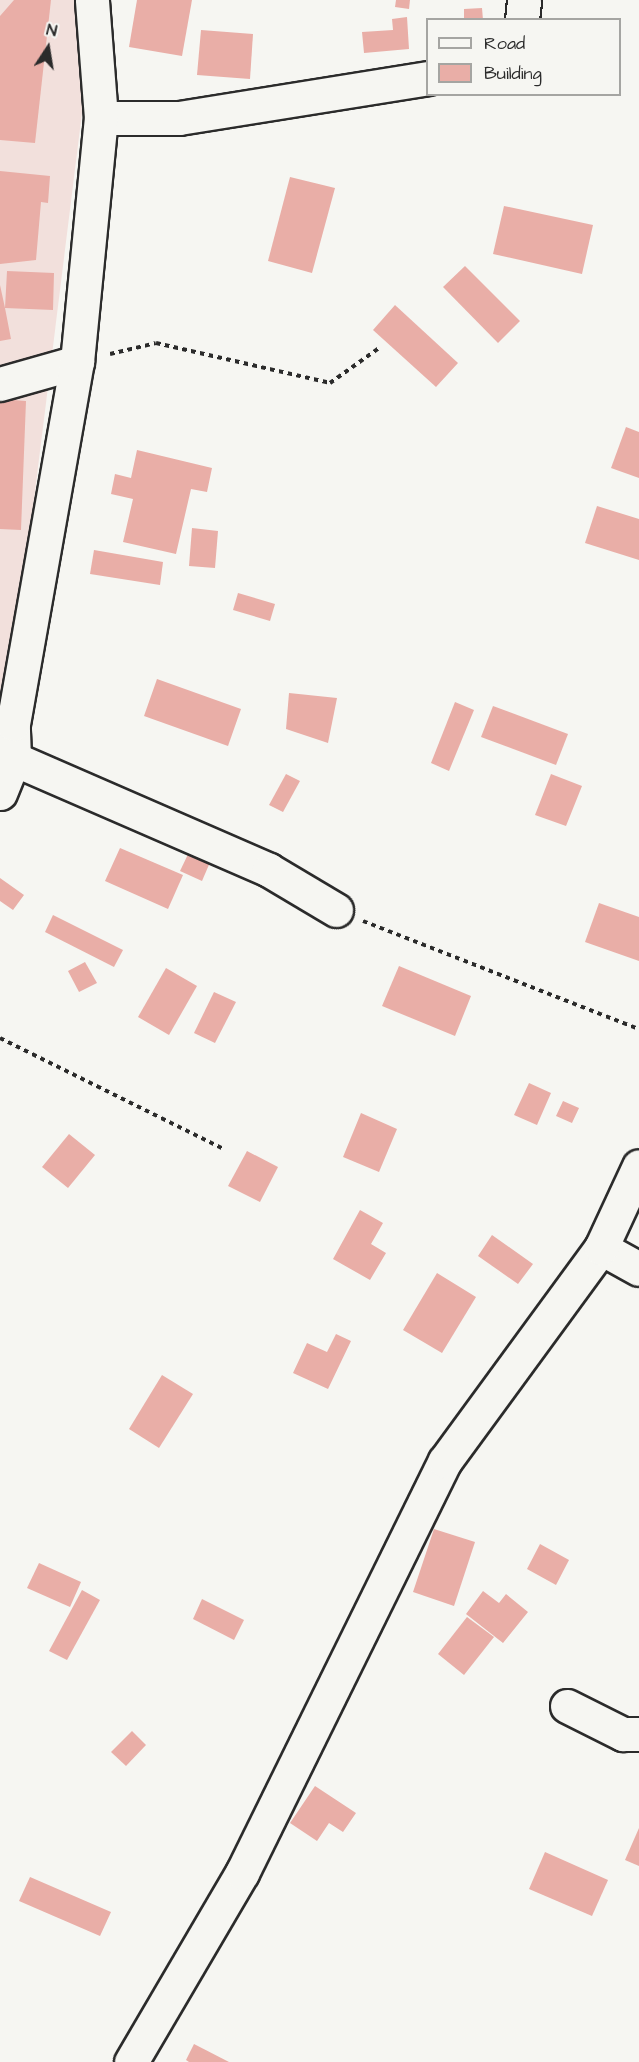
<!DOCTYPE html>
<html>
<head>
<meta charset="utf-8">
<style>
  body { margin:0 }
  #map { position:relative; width:639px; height:2062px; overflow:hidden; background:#f6f6f2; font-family:"Architects Daughter",sans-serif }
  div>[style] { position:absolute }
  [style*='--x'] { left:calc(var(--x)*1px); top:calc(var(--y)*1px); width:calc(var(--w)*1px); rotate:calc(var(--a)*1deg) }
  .built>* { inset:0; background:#f2e0dc }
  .building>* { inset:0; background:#e9aea7 }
  .path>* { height:4px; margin-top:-2px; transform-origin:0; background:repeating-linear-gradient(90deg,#2b2b2b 0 4.5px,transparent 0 9px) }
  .roads { filter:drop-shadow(2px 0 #2b2b2b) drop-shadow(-2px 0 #2b2b2b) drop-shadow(0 2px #2b2b2b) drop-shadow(0 -2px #2b2b2b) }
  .minor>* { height:33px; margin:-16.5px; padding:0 16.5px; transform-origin:16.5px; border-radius:16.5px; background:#f6f6f2 }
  span { translate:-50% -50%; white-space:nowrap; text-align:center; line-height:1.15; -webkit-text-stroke:6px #f6f6f2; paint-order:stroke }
  .legend { position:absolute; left:426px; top:18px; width:195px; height:78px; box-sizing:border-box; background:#f6f6f2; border:2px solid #a5a5a2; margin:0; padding:8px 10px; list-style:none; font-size:18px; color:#2b2b2b }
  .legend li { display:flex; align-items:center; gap:12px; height:30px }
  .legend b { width:30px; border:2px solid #a5a5a2 }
  .north { position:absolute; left:18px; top:18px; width:60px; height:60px; -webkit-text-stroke:4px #f6f6f2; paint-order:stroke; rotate:12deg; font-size:16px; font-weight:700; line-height:24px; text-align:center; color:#2b2b2b }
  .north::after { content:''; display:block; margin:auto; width:21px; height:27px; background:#2b2b2b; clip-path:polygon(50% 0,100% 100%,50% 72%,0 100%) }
</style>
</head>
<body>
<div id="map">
  <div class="built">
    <i style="clip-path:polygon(0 0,96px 0,25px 572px,0 693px)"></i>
  </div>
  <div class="building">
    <i style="clip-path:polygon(14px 0,51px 0,35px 143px,0 140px,0 16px)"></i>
    <i style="clip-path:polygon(137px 0,192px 0,182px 56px,129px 47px)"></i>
    <i style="clip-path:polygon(396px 0,410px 0,409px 9px,395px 7px)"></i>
    <i style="clip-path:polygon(482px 8px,483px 20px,464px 20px,464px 9px)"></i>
    <i style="clip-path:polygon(407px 17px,409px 49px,364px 53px,362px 32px,393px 30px,392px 19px)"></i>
    <i style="clip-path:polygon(201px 30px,253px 34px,250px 79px,197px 75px)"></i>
    <i style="clip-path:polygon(0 171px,50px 176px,48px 203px,41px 202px,36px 260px,0 264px)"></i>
    <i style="clip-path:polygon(290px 177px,335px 188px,312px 273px,268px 261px)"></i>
    <i style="clip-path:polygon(504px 206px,593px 225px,582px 274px,493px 254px)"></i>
    <i style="clip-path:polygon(465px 266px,520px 321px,498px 343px,443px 287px)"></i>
    <i style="clip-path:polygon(7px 271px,54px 273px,53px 310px,5px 308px,11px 339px,0 341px,0 285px,5px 308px)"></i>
    <i style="clip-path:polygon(395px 305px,458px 363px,436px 387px,373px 330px)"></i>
    <i style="clip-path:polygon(0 399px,26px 401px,21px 530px,0 529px)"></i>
    <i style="clip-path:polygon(626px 427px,639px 432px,639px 478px,611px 468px)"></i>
    <i style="clip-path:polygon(137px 450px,212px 468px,207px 492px,191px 489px,176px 554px,123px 542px,133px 499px,111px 494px,115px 474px,131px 478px)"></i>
    <i style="clip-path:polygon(597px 506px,639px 519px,639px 560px,585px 543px)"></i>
    <i style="clip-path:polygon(192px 528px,218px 531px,215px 568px,189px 566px)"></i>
    <i style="clip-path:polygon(94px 550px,163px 562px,160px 585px,90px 574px)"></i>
    <i style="clip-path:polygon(238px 593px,275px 604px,270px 621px,233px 610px)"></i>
    <i style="clip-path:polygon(157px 679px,241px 709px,228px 746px,144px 716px)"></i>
    <i style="clip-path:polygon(289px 693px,337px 698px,328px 743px,286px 729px)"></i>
    <i style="clip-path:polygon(455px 702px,474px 710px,449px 771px,431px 763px)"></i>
    <i style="clip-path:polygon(493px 706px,568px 734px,556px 765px,481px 737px)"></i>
    <i style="clip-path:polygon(286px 774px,300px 781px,283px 812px,269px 805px)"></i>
    <i style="clip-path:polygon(551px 774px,582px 786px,566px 826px,535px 815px)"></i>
    <i style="clip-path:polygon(120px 848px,183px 875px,168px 909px,105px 881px)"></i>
    <i style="clip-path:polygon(191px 848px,211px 860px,202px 881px,180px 871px)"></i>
    <i style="clip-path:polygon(0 878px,24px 895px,13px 910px,0 901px)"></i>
    <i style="clip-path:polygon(599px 903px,639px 917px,639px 961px,585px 942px)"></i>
    <i style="clip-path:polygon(53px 915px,123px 950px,114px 967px,45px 932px)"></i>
    <i style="clip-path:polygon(85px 962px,97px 983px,79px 992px,68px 971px)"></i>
    <i style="clip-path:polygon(399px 966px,471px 996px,455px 1036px,382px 1006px)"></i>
    <i style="clip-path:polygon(166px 968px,197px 986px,169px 1035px,138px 1017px)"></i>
    <i style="clip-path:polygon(214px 992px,236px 1002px,215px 1043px,194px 1033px)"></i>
    <i style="clip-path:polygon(529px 1083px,551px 1093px,537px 1125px,514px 1115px)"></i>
    <i style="clip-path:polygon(563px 1101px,579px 1108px,572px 1123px,556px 1116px)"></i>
    <i style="clip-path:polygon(361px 1113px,397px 1129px,379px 1172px,343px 1157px)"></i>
    <i style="clip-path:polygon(69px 1134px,95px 1155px,68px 1188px,42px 1167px)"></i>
    <i style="clip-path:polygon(247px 1151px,278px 1167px,260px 1202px,228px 1186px)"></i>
    <i style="clip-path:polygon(360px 1210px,383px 1223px,371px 1244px,386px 1253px,370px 1280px,333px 1259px)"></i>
    <i style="clip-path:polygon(492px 1235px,533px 1264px,518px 1284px,478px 1256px)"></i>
    <i style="clip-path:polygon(437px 1273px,476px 1297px,442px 1353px,403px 1330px)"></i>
    <i style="clip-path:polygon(336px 1334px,351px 1341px,328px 1389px,293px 1373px,307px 1343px,327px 1352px)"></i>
    <i style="clip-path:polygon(162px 1375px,193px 1394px,159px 1448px,129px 1429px)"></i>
    <i style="clip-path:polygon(434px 1529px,475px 1542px,454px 1606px,413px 1592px)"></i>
    <i style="clip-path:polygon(540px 1544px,569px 1560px,556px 1585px,527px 1569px)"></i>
    <i style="clip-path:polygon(39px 1563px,81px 1582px,70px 1607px,27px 1588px)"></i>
    <i style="clip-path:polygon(82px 1590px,100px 1600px,67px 1660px,49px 1651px)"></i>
    <i style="clip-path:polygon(483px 1591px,499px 1603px,506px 1594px,528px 1612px,503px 1643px,466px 1614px)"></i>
    <i style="clip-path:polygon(202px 1599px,244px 1620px,234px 1640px,193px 1619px)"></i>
    <i style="clip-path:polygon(467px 1617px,494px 1637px,464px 1675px,438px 1654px)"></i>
    <i style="clip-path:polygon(132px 1731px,146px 1745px,126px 1766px,111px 1752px)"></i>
    <i style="clip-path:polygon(315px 1786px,356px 1813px,343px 1832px,329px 1823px,317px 1841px,290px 1823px)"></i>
    <i style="clip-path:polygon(639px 1828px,639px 1866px,625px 1860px)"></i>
    <i style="clip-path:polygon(545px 1852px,608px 1880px,592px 1916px,529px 1889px)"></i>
    <i style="clip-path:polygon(30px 1877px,111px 1912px,100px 1936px,19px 1901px)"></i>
    <i style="clip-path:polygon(194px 2044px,229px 2062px,189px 2062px,186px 2060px)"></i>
  </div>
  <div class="path">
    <i style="--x:110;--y:354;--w:47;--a:-13.4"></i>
    <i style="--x:156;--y:343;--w:179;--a:12.9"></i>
    <i style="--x:330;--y:383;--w:60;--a:-35.5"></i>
    <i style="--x:363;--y:921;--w:296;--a:21.4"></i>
    <i style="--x:0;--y:1038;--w:248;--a:26.4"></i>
  </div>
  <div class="roads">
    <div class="minor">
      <i style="--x:522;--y:20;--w:20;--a:-84"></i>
      <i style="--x:101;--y:118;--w:78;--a:0"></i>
      <i style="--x:179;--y:118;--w:252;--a:-9.1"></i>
      <i style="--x:0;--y:384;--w:80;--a:-15.9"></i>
      <i style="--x:14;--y:759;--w:278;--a:23.5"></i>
      <i style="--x:269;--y:870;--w:78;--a:30.8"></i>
      <i style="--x:0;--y:793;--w:37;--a:-68"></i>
      <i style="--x:14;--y:759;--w:35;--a:-92"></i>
      <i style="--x:13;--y:724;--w:368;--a:-80"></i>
      <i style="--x:77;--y:362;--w:245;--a:-84.4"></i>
      <i style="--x:101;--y:118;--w:118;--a:-94.4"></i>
      <i style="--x:601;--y:1248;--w:43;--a:28.9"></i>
      <i style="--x:567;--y:1706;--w:63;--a:26.6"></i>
      <i style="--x:623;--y:1734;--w:16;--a:0"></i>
      <i style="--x:131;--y:2062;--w:219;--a:-59.6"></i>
      <i style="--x:242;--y:1873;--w:459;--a:-63.8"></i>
      <i style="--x:445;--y:1461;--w:264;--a:-53.8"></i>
      <i style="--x:601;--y:1248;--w:90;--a:-65.1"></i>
    </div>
  </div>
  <ul class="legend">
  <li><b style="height:8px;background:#f6f6f2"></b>Road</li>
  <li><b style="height:16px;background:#e9aea7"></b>Building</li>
  </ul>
  <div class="north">N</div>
</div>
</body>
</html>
